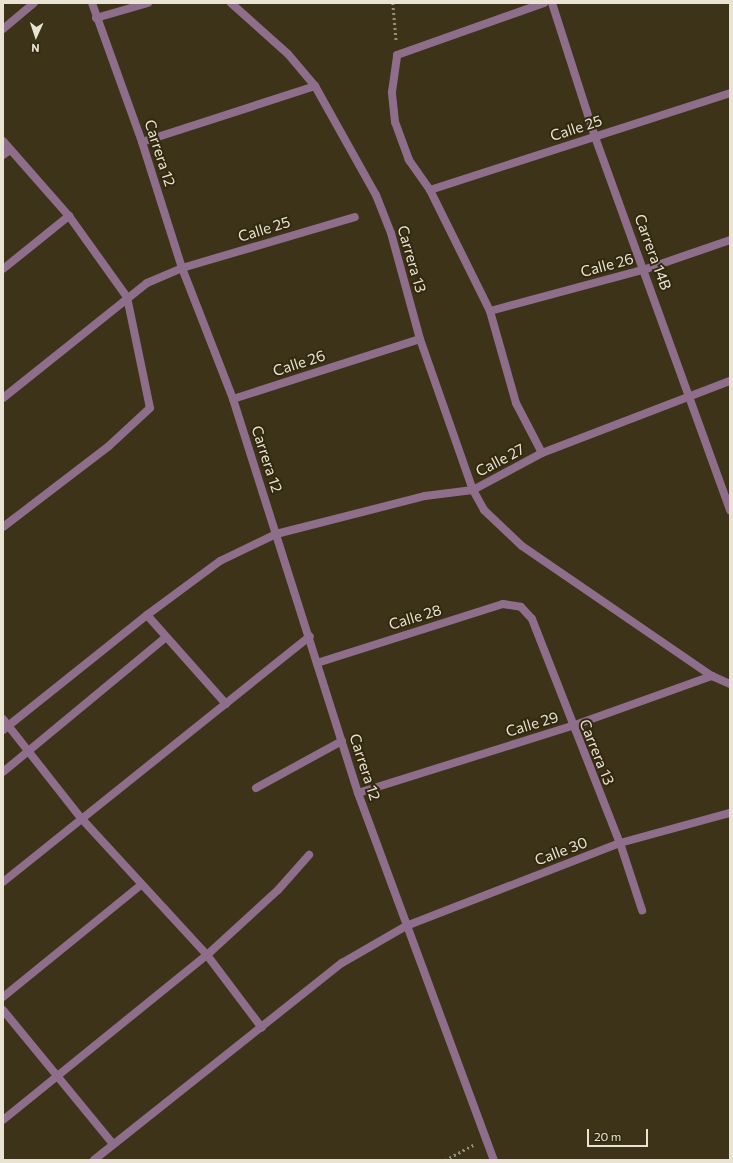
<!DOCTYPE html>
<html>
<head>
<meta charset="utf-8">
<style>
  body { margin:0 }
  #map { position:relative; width:733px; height:1163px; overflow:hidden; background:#3c3319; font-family:Commissioner,sans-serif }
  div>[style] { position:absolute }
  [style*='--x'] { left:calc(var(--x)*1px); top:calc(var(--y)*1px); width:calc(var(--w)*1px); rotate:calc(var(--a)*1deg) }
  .path>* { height:2.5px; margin-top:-1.25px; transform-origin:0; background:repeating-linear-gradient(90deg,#968f7b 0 2px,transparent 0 5px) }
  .minor>* { height:8px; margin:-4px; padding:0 4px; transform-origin:4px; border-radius:4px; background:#8f6e8c }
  span { translate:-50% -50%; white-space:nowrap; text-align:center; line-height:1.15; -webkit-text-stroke:4px #32290f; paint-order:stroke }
  .street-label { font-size:15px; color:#e9e3d4 }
  .frame { position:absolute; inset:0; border:4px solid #e9e3d4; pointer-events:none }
  .north { position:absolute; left:16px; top:16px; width:40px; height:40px; -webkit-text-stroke:3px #32290f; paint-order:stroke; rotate:183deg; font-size:11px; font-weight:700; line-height:16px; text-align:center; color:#e9e3d4 }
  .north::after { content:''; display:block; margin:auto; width:14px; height:18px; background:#e9e3d4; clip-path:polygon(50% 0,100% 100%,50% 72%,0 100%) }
  .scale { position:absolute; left:587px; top:1129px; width:61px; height:18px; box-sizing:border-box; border:2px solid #e9e3d4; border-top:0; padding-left:5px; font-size:12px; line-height:14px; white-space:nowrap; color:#e9e3d4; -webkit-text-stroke:3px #32290f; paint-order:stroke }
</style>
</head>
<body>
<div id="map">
  <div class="path">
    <i style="--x:393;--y:3;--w:37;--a:85"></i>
    <i style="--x:445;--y:1160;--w:32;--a:-28"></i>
  </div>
  <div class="minor">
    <i style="--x:92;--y:3;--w:148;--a:70.2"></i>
    <i style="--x:142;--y:142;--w:132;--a:72.4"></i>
    <i style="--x:182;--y:268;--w:141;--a:68.7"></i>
    <i style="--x:233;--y:399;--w:413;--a:72.4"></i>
    <i style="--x:358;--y:793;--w:391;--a:69.7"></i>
    <i style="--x:231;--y:3;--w:76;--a:41.8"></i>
    <i style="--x:288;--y:54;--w:42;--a:49.8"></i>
    <i style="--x:315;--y:86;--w:125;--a:60.8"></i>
    <i style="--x:376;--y:195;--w:41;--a:68.5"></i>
    <i style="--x:391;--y:233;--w:110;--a:74.7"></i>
    <i style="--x:420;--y:339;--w:160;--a:70.7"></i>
    <i style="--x:473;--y:490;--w:23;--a:61"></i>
    <i style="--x:484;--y:510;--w:52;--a:43.5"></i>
    <i style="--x:522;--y:546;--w:230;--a:34.4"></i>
    <i style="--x:712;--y:676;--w:20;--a:24"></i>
    <i style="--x:552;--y:3;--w:141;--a:72.2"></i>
    <i style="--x:595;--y:137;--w:397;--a:70.1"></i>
    <i style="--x:96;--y:18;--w:54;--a:-16.1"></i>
    <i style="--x:3;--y:29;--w:40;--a:-40"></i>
    <i style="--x:3;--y:141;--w:100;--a:48.7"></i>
    <i style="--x:69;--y:216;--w:100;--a:54.4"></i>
    <i style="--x:127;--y:297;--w:113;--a:78.3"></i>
    <i style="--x:150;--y:408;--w:56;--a:137.2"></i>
    <i style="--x:109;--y:446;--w:133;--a:142.6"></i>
    <i style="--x:142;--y:142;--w:182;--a:-17.9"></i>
    <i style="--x:3;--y:155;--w:9;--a:-36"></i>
    <i style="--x:430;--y:190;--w:315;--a:-17.9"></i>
    <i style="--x:3;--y:269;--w:85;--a:-38.8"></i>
    <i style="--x:490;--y:311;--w:162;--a:-15.1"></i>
    <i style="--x:646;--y:269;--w:89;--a:-19"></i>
    <i style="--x:3;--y:398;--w:184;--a:-38.6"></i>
    <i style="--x:147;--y:283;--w:38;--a:-23"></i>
    <i style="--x:182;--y:268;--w:180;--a:-16.4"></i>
    <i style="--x:233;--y:399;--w:196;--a:-17.8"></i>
    <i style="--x:542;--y:453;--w:56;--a:-117.5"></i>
    <i style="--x:516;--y:403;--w:96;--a:-105.8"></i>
    <i style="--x:490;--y:311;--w:135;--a:-116.4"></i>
    <i style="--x:430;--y:190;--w:37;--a:-125"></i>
    <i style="--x:409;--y:160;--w:40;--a:-110.2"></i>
    <i style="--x:395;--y:122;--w:30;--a:-96"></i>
    <i style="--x:392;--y:92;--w:37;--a:-82"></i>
    <i style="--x:397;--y:55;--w:156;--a:-19.5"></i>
    <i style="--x:147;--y:615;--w:119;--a:48.4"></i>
    <i style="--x:317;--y:663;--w:195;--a:-17.6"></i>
    <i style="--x:503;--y:604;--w:18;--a:9"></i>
    <i style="--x:521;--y:607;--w:16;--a:47"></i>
    <i style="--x:532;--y:619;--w:241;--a:68.6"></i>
    <i style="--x:620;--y:843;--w:71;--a:71.8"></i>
    <i style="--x:3;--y:719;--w:126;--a:51.8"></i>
    <i style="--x:81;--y:818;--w:186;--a:47.4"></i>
    <i style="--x:207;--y:955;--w:91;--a:53"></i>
    <i style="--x:3;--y:730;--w:184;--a:-38.6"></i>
    <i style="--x:147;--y:615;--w:91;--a:-36.5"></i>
    <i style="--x:220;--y:561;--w:62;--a:-25.7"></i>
    <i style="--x:276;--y:534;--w:154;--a:-14.3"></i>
    <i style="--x:425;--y:496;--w:48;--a:-7.1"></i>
    <i style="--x:473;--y:490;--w:78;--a:-28.2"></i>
    <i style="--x:542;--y:453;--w:201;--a:-21"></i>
    <i style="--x:3;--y:772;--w:210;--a:-39.6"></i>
    <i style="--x:256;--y:788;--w:98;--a:-28.7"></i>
    <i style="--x:358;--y:793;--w:224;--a:-17.4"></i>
    <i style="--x:572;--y:726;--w:149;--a:-19.7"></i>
    <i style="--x:3;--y:882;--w:393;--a:-38.7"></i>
    <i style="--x:3;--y:997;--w:178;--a:-39.1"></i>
    <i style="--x:3;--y:1010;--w:173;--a:50.6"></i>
    <i style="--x:3;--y:1120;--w:262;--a:-39"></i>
    <i style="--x:207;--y:955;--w:96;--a:-42.5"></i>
    <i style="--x:278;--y:890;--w:47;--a:-48.5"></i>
    <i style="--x:94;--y:1160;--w:317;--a:-38.5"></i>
    <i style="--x:342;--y:963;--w:74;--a:-30"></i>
    <i style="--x:406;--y:926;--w:230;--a:-21.2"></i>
    <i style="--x:620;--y:843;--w:114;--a:-15.3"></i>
  </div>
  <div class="street-label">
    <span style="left:576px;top:128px;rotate:-18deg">Calle 25</span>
    <span style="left:160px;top:153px;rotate:72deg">Carrera 12</span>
    <span style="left:264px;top:229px;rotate:-17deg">Calle 25</span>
    <span style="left:653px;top:252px;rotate:70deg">Carrera 14B</span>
    <span style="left:412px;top:259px;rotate:74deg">Carrera 13</span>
    <span style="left:607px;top:265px;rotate:-15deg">Calle 26</span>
    <span style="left:299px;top:363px;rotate:-18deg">Calle 26</span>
    <span style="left:267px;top:459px;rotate:72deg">Carrera 12</span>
    <span style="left:500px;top:460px;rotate:-28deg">Calle 27</span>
    <span style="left:415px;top:617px;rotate:-17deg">Calle 28</span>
    <span style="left:532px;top:724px;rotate:-17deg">Calle 29</span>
    <span style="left:597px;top:752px;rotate:68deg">Carrera 13</span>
    <span style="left:365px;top:767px;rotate:72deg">Carrera 12</span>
    <span style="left:561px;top:851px;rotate:-21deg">Calle 30</span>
  </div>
  <div class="frame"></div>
  <div class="north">N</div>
  <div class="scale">20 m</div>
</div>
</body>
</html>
